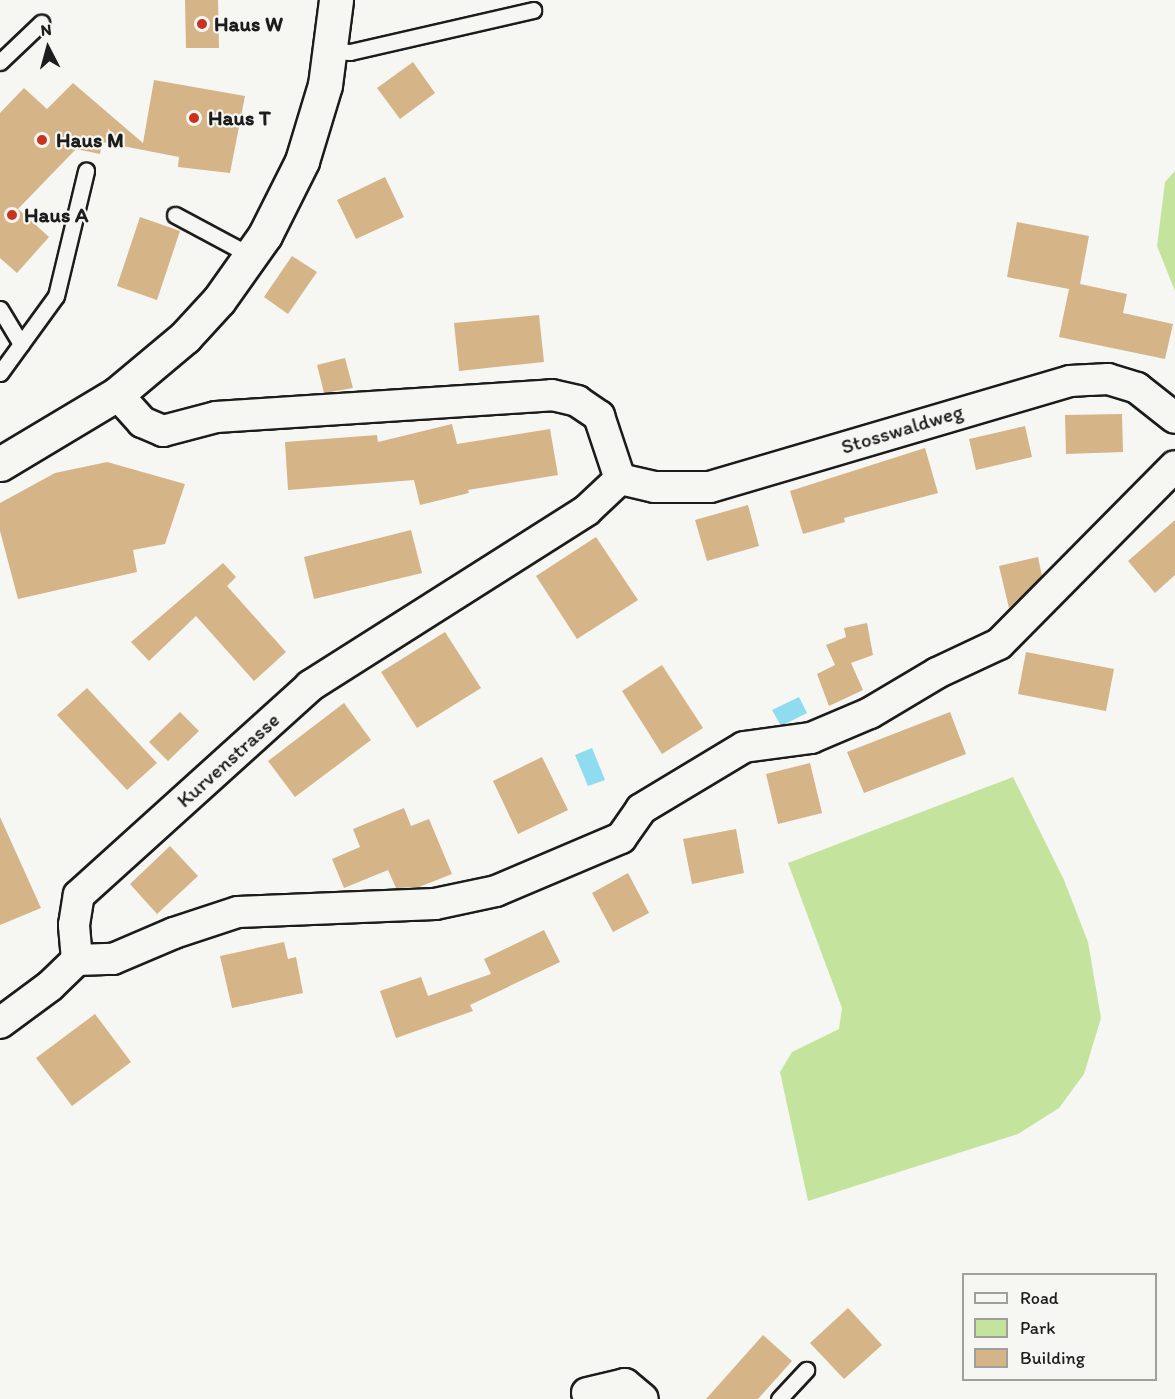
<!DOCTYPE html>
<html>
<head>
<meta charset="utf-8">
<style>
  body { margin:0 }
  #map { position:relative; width:1175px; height:1399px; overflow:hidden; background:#f6f6f2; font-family:Itim,sans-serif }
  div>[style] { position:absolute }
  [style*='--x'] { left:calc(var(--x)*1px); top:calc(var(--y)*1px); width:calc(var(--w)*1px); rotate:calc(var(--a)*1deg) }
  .green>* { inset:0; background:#c4e49d }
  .water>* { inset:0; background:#8fdbef }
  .building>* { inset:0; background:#d5b488 }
  .roads { filter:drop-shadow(2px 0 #1c1c1c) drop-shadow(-2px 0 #1c1c1c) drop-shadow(0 2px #1c1c1c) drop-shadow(0 -2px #1c1c1c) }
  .service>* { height:15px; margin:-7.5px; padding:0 7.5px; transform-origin:7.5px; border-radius:7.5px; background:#f6f6f2 }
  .minor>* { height:30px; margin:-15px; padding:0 15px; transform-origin:15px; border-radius:15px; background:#f6f6f2 }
  .tertiary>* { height:33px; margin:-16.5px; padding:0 16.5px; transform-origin:16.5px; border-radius:16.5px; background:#f6f6f2 }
  .dots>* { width:16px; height:16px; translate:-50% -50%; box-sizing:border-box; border:3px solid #f6f6f2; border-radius:50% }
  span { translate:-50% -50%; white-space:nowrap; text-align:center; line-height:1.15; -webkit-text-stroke:4.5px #f6f6f2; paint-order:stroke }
  .poi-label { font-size:21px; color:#1c1c1c; font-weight:700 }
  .left { translate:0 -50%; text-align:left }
  .street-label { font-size:21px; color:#1c1c1c }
  .legend { position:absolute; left:962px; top:1273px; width:195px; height:108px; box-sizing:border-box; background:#f6f6f2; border:2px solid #9f9f9c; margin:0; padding:8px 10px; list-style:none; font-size:18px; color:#1c1c1c }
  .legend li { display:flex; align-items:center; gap:12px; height:30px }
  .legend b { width:30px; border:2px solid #9f9f9c }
  .north { position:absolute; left:18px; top:18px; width:60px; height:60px; -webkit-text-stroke:4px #f6f6f2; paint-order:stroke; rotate:354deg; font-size:16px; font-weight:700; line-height:24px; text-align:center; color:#1c1c1c }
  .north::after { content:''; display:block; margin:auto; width:21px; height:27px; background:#1c1c1c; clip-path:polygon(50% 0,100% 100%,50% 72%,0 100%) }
</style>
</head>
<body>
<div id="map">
  <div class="green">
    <i style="clip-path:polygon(1175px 171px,1175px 291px,1157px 246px,1165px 182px)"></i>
    <i style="clip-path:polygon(1013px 777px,1064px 880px,1088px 942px,1101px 1018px,1084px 1074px,1059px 1108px,1018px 1134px,808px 1201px,780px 1072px,792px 1052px,839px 1029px,842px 1008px,788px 863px)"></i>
  </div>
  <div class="water">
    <i style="clip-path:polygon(799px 697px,807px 713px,781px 726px,772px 710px)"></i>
    <i style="clip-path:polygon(592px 748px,605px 780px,588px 786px,575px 755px)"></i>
  </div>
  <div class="building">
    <i style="clip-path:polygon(185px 0,218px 0,219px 48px,186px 48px)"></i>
    <i style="clip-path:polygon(413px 62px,435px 93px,400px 119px,377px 88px)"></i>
    <i style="clip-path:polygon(154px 80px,245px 96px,230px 173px,178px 167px,179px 157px,102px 142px,100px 154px,76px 149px,18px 209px,49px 237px,17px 273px,0 258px,0 113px,24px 88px,47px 109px,73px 83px,143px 143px)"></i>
    <i style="clip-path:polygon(385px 177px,404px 217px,356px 239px,337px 200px)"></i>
    <i style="clip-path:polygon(140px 217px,180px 231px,157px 300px,117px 286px)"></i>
    <i style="clip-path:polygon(1017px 222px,1089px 236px,1080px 284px,1127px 294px,1123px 313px,1173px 324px,1165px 359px,1059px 337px,1069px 289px,1007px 277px)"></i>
    <i style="clip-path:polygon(292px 256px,317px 272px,288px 314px,264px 297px)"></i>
    <i style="clip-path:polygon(539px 315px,544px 362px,459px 371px,454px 323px)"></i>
    <i style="clip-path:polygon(345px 358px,353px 388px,324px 393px,317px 365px)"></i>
    <i style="clip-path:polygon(1122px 414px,1123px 452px,1066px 454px,1065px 415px)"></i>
    <i style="clip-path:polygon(452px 424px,457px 444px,550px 429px,558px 475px,468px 490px,469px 493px,420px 505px,414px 480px,288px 490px,285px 442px,377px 435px,378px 442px)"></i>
    <i style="clip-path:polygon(1025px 426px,1032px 457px,976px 470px,969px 439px)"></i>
    <i style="clip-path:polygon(925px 448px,938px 493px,844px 518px,845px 522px,803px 534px,790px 491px)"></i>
    <i style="clip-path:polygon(107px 462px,185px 484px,165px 544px,133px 550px,137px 572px,18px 599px,0 531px,0 503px,55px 473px)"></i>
    <i style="clip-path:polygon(748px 505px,759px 546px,707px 561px,695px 520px)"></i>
    <i style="clip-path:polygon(1175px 520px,1175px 575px,1155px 593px,1128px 561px)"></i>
    <i style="clip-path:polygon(411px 530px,422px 573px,314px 599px,304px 557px)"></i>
    <i style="clip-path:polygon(596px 537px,638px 600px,577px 639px,536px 576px)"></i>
    <i style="clip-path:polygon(1038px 557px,1042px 576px,1009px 608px,999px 566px)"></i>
    <i style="clip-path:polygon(223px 563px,236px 577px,227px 586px,286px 652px,254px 681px,196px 616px,149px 661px,131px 642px)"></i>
    <i style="clip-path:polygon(867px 623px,873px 655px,851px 663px,863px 690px,829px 706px,817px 674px,835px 665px,826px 645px,846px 637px,844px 628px)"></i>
    <i style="clip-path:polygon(445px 632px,481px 688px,417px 728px,381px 672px)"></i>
    <i style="clip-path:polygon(1026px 652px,1114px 669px,1106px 711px,1018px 694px)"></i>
    <i style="clip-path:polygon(662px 665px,703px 728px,662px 754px,622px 691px)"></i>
    <i style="clip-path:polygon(87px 688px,157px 763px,127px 790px,57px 715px)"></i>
    <i style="clip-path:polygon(344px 703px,371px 740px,295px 797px,268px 761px)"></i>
    <i style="clip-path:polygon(180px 712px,199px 731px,168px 761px,149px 742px)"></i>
    <i style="clip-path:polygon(950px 712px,966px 754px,864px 793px,847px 752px)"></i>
    <i style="clip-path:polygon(542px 757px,568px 810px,518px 834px,493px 781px)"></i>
    <i style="clip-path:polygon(810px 763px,822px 813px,778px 824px,766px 774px)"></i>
    <i style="clip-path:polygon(404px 808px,411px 826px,429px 819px,452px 874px,419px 887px,396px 888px,388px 870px,344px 888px,332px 859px,360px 847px,353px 829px)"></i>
    <i style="clip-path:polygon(0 817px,41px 908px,0 925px)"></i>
    <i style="clip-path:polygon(736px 829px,744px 873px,692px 884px,683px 839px)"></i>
    <i style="clip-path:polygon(170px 846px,198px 876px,157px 914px,130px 884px)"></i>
    <i style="clip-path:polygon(628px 873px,649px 913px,613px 932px,592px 893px)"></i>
    <i style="clip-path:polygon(544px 930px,560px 962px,470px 1005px,473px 1011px,396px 1038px,380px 991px,421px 977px,428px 996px,491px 974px,484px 959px)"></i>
    <i style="clip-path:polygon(284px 942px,288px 959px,296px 957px,303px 993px,232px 1008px,220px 956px)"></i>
    <i style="clip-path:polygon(95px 1014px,131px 1062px,72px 1106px,36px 1058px)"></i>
    <i style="clip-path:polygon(848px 1308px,882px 1345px,844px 1379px,810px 1343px)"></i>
    <i style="clip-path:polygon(763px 1335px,792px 1361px,758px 1399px,706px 1399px)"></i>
  </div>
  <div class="roads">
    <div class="service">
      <i style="--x:331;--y:51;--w:19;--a:3"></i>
      <i style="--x:350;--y:52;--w:188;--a:-12.9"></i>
      <i style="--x:0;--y:62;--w:57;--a:-43.6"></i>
      <i style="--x:175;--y:215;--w:85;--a:28.1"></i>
      <i style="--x:0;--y:309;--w:41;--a:59"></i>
      <i style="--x:0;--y:373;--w:95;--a:-54"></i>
      <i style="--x:56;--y:296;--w:129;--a:-76.5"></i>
      <i style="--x:779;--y:1399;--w:40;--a:-47"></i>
    </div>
    <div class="minor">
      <i style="--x:117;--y:394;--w:38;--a:48"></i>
      <i style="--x:142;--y:422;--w:23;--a:23"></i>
      <i style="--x:163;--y:431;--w:55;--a:-14.8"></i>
      <i style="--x:216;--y:417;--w:337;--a:-3.7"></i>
      <i style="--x:552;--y:395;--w:26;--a:13"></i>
      <i style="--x:577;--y:401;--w:27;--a:34"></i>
      <i style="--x:599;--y:416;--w:66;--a:71.6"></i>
      <i style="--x:620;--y:479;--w:35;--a:13"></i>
      <i style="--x:654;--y:487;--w:56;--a:0"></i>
      <i style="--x:710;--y:487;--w:375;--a:-16.4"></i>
      <i style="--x:1070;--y:381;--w:38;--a:-3"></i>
      <i style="--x:1108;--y:379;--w:30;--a:17"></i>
      <i style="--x:1137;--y:388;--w:48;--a:38.3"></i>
      <i style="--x:77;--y:960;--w:36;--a:-2"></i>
      <i style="--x:113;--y:959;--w:66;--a:-23.1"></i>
      <i style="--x:174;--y:933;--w:67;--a:-18.2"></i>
      <i style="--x:238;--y:912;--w:197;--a:-2.3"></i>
      <i style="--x:435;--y:904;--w:62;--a:-12"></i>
      <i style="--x:496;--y:891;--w:136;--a:-23"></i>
      <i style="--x:621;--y:838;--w:35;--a:-55"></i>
      <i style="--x:641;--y:809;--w:120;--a:-31"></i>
      <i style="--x:744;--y:747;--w:68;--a:-7.7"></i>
      <i style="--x:811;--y:738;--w:64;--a:-23"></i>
      <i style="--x:870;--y:713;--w:78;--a:-30.8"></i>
      <i style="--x:937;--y:673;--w:68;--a:-25.1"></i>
      <i style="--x:999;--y:644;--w:250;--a:-45.3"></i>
      <i style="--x:77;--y:960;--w:35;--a:-95"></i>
      <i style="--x:74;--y:925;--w:30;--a:-81"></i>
      <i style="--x:79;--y:895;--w:312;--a:-42.1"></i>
      <i style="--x:310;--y:686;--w:328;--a:-32.4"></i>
      <i style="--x:587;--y:510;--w:45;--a:-43.2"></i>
      <i style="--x:0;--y:1023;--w:62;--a:-36.5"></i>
      <i style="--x:50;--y:986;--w:37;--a:-44"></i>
      <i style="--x:587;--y:1393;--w:39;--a:-13"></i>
      <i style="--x:625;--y:1384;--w:23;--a:40"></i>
    </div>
    <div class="tertiary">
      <i style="--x:0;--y:464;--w:136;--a:-30.9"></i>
      <i style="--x:117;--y:394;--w:89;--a:-40"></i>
      <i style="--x:185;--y:337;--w:50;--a:-47.4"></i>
      <i style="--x:219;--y:300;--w:80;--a:-54.7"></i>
      <i style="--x:265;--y:235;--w:83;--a:-63.4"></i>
      <i style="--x:302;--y:161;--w:79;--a:-73.2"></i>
      <i style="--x:325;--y:85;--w:86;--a:-82.6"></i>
    </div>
  </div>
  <div class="dots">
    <i style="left:202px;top:24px;background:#c8321e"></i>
    <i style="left:194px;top:118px;background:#c8321e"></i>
    <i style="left:42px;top:140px;background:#c8321e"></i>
    <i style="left:12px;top:215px;background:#c8321e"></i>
  </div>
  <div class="poi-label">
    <span class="left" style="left:214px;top:24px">Haus W</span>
    <span class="left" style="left:208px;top:118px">Haus T</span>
    <span class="left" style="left:56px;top:140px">Haus M</span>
    <span class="left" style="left:24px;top:215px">Haus A</span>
  </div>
  <div class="street-label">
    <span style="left:902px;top:429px;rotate:-17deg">Stosswaldweg</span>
    <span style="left:228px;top:760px;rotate:-42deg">Kurvenstrasse</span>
  </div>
  <ul class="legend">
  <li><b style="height:8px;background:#f6f6f2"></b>Road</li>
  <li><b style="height:16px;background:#c4e49d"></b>Park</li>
  <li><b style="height:16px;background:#d5b488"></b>Building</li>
  </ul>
  <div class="north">N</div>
</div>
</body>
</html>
